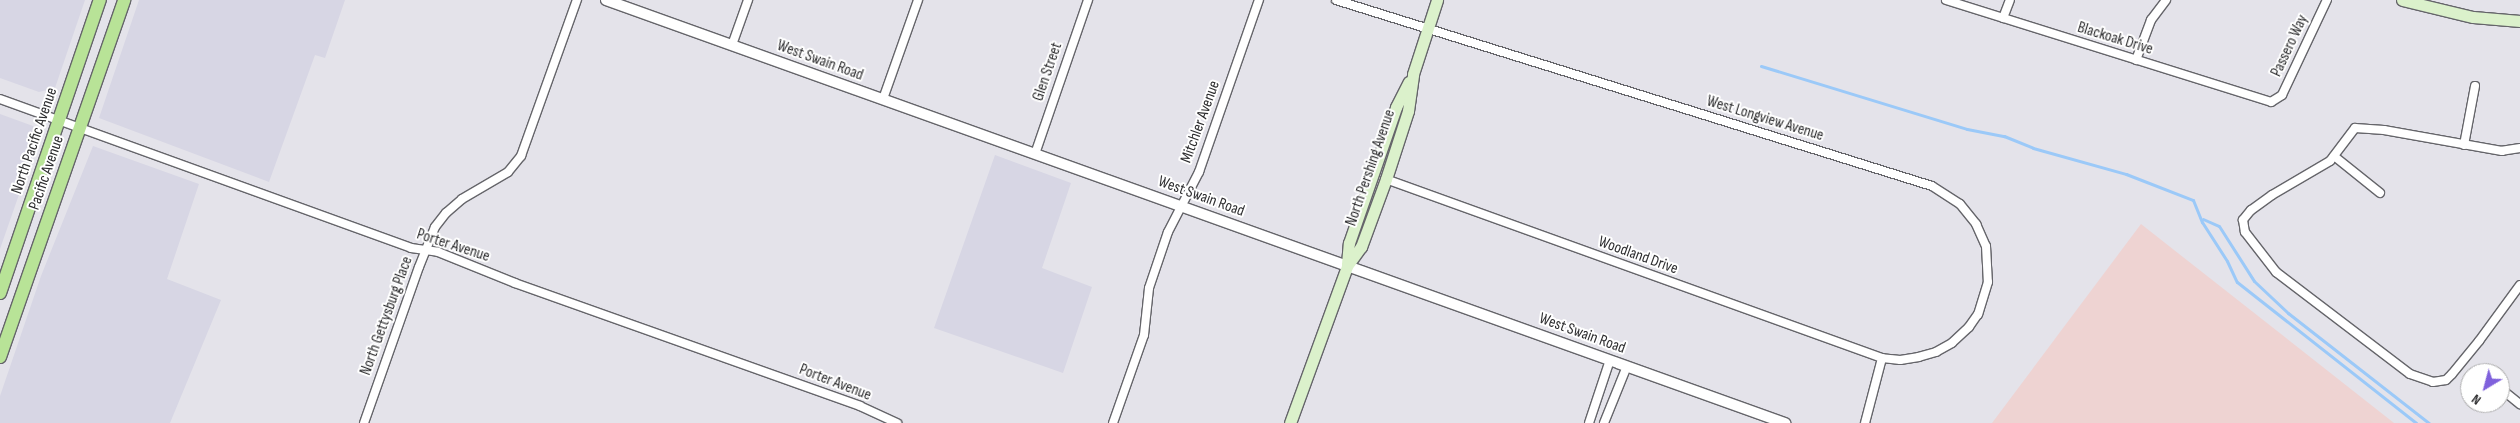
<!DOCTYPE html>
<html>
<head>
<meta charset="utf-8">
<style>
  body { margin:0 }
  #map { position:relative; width:2520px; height:423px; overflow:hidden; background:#e4e3ea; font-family:"Sofia Sans Condensed",sans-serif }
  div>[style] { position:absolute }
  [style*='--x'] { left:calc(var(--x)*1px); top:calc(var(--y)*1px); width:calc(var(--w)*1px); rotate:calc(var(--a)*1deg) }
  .built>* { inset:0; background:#d7d6e4 }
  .education>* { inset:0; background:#eed3d2 }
  .stream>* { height:3px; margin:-1.5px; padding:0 1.5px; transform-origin:1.5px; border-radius:1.5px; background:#9bc9f8 }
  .roads { filter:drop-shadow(1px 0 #65656a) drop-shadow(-1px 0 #65656a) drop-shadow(0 1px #65656a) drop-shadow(0 -1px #65656a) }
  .minor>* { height:8px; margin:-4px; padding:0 4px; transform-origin:4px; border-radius:4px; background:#fff }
  .tertiary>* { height:10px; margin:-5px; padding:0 5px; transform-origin:5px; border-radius:5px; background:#fff }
  .secondary>* { height:11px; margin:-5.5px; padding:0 5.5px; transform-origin:5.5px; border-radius:5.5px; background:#dbf1cb }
  .primary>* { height:12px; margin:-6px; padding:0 6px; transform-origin:6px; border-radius:6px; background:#b8e397 }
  span { translate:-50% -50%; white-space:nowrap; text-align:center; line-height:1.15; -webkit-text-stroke:4px #fff; paint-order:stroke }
  .street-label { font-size:16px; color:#2d2d2f }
  .north { position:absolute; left:2460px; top:363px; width:50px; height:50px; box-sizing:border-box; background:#fff; border:1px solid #ababac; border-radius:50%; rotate:217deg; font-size:14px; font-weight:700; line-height:20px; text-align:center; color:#2d2d2f }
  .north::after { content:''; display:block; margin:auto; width:18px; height:22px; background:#7f61dc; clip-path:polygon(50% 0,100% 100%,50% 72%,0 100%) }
</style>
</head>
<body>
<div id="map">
  <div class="built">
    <i style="clip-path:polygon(0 0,85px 0,55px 88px,39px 92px,0 78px)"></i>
    <i style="clip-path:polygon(139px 0,345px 0,325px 58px,315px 55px,269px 182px,99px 118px)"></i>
    <i style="clip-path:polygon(0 114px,33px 126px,37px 143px,0 249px)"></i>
    <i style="clip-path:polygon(93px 146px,199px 184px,167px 279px,221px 300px,170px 423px,0 423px,0 396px,41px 276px)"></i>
    <i style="clip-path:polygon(995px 155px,1071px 183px,1042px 268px,1092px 287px,1063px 373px,934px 328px)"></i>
  </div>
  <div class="education">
    <i style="clip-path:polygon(2141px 224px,2394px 423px,1992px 423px)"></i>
  </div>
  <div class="stream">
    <i style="--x:1761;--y:66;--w:215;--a:17"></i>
    <i style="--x:1967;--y:129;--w:38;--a:11"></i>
    <i style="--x:2004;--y:136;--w:31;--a:22"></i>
    <i style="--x:2033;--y:148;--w:97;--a:15.6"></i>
    <i style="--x:2126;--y:174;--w:72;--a:21.2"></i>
    <i style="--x:2193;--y:200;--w:24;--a:68"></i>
    <i style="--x:2202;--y:222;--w:46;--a:57.3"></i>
    <i style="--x:2227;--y:261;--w:23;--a:65"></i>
    <i style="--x:2237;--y:282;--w:228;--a:38.2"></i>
    <i style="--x:2203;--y:219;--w:17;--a:24"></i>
    <i style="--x:2219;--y:226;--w:65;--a:57.5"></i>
    <i style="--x:2254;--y:281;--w:47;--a:43.3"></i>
    <i style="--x:2288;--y:313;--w:179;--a:38"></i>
  </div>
  <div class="roads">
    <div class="minor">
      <i style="--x:1336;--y:0;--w:624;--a:17.33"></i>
      <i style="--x:1932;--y:186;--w:33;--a:33"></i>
      <i style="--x:1960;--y:204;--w:26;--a:51"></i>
      <i style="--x:1976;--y:224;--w:24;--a:66"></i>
      <i style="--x:1986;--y:246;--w:36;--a:87"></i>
      <i style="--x:1988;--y:282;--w:34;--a:107"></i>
      <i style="--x:1978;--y:314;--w:16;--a:125"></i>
      <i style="--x:1969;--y:327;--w:23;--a:137"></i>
      <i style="--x:1952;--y:343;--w:18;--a:151"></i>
      <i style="--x:1936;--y:352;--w:18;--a:164"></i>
      <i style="--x:1919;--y:357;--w:19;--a:171"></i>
      <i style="--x:1900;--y:360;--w:18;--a:-174"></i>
      <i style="--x:1882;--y:358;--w:527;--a:-160.16"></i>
      <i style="--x:1946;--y:0;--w:341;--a:17.4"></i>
      <i style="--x:2271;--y:102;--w:13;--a:-32"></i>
      <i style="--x:2282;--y:95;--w:105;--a:-64.7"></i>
      <i style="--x:2003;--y:18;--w:19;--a:-69"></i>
      <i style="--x:732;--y:45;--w:48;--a:-70.4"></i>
      <i style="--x:2136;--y:60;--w:43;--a:-69.4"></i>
      <i style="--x:2151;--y:20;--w:25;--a:-53"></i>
      <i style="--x:0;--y:99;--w:437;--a:19.9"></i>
      <i style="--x:411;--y:248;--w:27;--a:8"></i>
      <i style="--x:438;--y:252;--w:83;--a:21.9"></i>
      <i style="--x:515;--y:283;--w:366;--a:19.6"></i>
      <i style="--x:860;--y:406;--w:41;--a:24.7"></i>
      <i style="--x:883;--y:99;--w:105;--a:-70.5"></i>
      <i style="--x:2464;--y:145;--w:60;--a:-79.4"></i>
      <i style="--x:2520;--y:148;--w:18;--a:171"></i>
      <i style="--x:2502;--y:151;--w:120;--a:-169.9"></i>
      <i style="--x:2384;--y:130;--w:29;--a:-176"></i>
      <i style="--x:2355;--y:128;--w:41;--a:127.1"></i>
      <i style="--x:2330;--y:161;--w:67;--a:149.6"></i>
      <i style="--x:2272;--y:195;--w:26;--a:144"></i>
      <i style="--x:2251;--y:210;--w:13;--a:129"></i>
      <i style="--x:2243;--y:220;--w:12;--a:81"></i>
      <i style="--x:2245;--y:232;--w:51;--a:52.2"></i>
      <i style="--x:2276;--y:272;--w:168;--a:37.3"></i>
      <i style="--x:2410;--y:374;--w:24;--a:19"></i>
      <i style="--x:2433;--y:382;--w:13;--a:-9"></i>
      <i style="--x:2446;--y:380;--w:8;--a:-45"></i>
      <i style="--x:2452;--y:374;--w:43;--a:-50.7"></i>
      <i style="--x:2479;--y:341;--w:69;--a:-53.8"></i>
      <i style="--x:1035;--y:154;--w:163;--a:-71"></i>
      <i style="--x:2334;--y:156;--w:59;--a:38.8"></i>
      <i style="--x:2500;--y:388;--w:26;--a:39"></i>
      <i style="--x:364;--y:423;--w:165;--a:-70.6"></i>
      <i style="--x:419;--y:267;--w:43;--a:-68.2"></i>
      <i style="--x:435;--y:227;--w:18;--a:-52"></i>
      <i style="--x:446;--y:213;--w:21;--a:-41"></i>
      <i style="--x:462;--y:199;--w:53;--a:-30.4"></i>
      <i style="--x:508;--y:172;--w:21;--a:-51"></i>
      <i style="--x:521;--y:156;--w:166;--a:-70.3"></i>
      <i style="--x:1113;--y:423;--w:93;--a:-70.6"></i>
      <i style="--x:1144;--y:335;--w:47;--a:-83.9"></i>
      <i style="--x:1149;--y:288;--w:59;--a:-71.3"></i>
      <i style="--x:1168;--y:232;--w:68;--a:-62.7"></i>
      <i style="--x:1199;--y:172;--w:182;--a:-70.8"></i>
      <i style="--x:1589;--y:423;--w:66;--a:-71.6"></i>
      <i style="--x:1604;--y:423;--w:61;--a:-68"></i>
      <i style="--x:1865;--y:423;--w:67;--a:-75.3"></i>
    </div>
    <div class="tertiary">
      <i style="--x:606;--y:0;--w:1253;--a:19.74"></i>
    </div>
    <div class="secondary">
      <i style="--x:2402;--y:0;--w:73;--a:13.5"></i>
      <i style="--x:2473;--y:17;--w:47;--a:4.9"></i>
      <i style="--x:1347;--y:264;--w:21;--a:-85"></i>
      <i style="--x:1349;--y:243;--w:144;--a:-70.9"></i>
      <i style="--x:1396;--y:107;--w:28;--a:-63"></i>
      <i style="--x:1290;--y:423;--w:167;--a:-70"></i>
      <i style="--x:1347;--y:266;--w:24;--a:-54"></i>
      <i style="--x:1361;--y:247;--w:72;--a:-69.8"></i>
      <i style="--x:1386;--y:179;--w:71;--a:-72.1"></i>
      <i style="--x:1408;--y:111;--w:37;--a:-82"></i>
      <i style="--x:1413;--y:74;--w:78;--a:-72"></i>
    </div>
    <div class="primary">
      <i style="--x:0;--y:293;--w:310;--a:-71.2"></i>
      <i style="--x:0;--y:357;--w:378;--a:-70.8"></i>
    </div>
  </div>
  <div class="street-label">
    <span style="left:2115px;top:39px;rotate:17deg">Blackoak Drive</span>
    <span style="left:2290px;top:46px;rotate:-65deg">Passero Way</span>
    <span style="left:820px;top:61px;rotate:20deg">West Swain Road</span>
    <span style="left:1048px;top:72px;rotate:-71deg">Glen Street</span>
    <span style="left:1765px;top:119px;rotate:17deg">West Longview Avenue</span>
    <span style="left:1201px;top:122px;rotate:-70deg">Mitchler Avenue</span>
    <span style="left:35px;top:141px;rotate:-71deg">North Pacific Avenue</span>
    <span style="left:1371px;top:168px;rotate:-71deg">North Pershing Avenue</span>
    <span style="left:47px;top:173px;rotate:-71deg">Pacific Avenue</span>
    <span style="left:1201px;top:197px;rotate:20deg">West Swain Road</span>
    <span style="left:453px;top:246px;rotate:18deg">Porter Avenue</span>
    <span style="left:1638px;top:256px;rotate:20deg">Woodland Drive</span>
    <span style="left:387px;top:316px;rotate:-70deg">North Gettysburg Place</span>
    <span style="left:1582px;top:334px;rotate:20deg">West Swain Road</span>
    <span style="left:835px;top:383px;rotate:21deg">Porter Avenue</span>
  </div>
  <div class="north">N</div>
</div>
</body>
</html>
